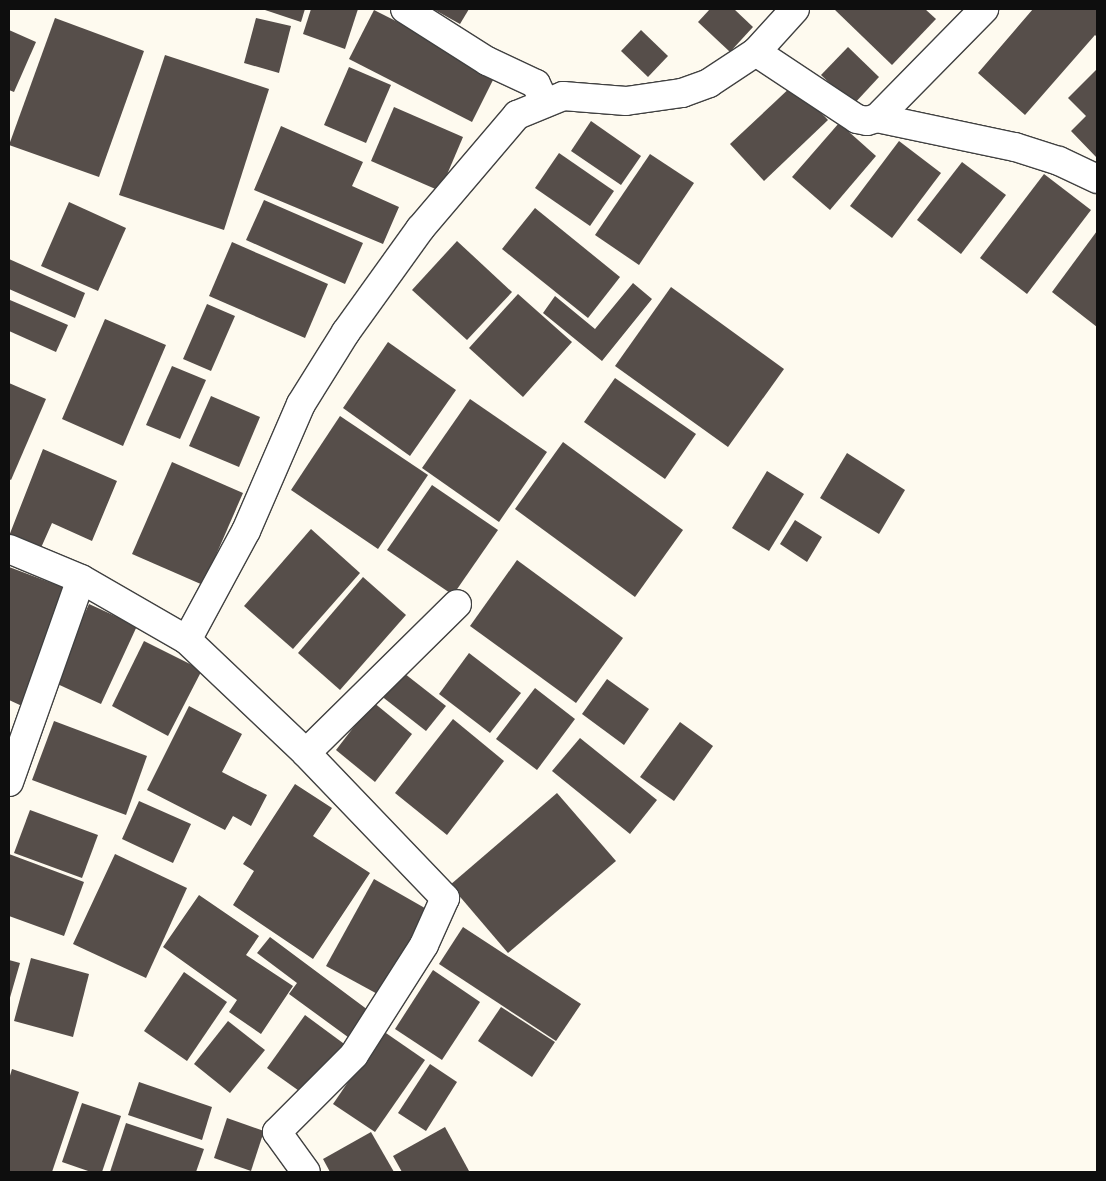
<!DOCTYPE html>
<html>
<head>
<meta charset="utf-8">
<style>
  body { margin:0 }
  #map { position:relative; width:1106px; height:1181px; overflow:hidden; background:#fefaef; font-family:"Roboto Serif",serif }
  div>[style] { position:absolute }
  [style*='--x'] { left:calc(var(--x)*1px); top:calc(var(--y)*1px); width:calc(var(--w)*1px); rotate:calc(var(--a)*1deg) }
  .building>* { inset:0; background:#564e4a }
  .roads { filter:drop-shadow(1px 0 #414141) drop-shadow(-1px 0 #414141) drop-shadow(0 1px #414141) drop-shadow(0 -1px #414141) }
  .street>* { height:28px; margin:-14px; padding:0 14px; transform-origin:14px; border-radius:14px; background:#fff }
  span { translate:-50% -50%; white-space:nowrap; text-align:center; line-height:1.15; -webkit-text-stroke:5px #fff; paint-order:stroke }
  .frame { position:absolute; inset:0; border:10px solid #0e0e0e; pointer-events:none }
</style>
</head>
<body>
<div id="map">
  <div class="building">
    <i style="clip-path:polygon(262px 9px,305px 9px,301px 22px)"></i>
    <i style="clip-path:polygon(311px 9px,358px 9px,345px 49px,303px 34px)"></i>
    <i style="clip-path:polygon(433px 9px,469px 9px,460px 24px)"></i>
    <i style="clip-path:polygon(710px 9px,734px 9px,753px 27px,730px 52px,698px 22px)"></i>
    <i style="clip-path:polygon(834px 9px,925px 9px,936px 19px,892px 65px)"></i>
    <i style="clip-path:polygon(1033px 9px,1097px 9px,1097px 37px,1095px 35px,1025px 115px,978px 73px)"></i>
    <i style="clip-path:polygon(374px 10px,497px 72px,472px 122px,349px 59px)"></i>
    <i style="clip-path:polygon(55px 18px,144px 51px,99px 177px,9px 145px)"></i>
    <i style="clip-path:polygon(256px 18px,291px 26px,279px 73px,244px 63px)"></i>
    <i style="clip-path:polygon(9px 30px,36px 42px,14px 92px,9px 90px)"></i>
    <i style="clip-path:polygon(641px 30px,668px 56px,648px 77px,621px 51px)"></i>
    <i style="clip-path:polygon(848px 47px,879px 77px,853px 105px,821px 75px)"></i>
    <i style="clip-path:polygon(165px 55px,269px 89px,224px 230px,119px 195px)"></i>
    <i style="clip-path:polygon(349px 67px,391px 85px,366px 143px,324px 125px)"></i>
    <i style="clip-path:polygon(1097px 69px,1097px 158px,1071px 131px,1086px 116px,1068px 98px)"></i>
    <i style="clip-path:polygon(794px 84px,828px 120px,764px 181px,730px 144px)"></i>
    <i style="clip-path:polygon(394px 107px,463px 137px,440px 191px,371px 161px)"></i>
    <i style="clip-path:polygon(591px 121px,641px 156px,621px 185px,571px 151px)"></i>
    <i style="clip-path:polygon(839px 123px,876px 156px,830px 210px,792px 177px)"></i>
    <i style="clip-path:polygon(281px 126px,363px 162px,352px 186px,399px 207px,383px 244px,254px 190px)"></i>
    <i style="clip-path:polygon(899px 141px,941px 173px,892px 238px,850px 206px)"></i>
    <i style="clip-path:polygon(559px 153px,614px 191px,590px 226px,535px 188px)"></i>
    <i style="clip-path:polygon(650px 154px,694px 183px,639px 265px,595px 235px)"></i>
    <i style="clip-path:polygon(962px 162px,1006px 195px,961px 254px,917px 220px)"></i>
    <i style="clip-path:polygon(1044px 174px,1091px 210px,1027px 294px,980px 258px)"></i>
    <i style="clip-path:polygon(264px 200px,363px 243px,345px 284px,246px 240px)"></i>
    <i style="clip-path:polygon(69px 202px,126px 228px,98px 291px,41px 266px)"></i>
    <i style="clip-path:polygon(535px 208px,620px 277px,588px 318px,502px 249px)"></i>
    <i style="clip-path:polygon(1097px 231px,1097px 327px,1052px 292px)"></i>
    <i style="clip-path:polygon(457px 241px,512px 292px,467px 340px,412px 290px)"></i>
    <i style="clip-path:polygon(232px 242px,328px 284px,305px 338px,209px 296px)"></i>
    <i style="clip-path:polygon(9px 259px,85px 293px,75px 318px,9px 289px)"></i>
    <i style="clip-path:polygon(633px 283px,652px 299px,602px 361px,543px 313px,555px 296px,595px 329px)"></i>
    <i style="clip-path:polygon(671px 287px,784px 369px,728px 447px,615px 366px)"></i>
    <i style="clip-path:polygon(518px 294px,572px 342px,523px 397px,469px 348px)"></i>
    <i style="clip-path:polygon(10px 300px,68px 325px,56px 352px,9px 331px)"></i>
    <i style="clip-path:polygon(207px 304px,235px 316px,211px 371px,183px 359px)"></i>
    <i style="clip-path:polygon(105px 319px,166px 345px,123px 446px,62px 419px)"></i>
    <i style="clip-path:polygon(388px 342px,456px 390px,410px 456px,343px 408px)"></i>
    <i style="clip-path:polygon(172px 366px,206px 380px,180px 439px,146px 425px)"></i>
    <i style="clip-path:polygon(615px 378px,696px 434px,665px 479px,584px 422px)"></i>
    <i style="clip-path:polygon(9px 383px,46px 399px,11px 480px,9px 479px)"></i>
    <i style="clip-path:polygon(211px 396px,260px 417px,239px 467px,189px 446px)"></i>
    <i style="clip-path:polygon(470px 399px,547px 452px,499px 522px,422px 468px)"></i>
    <i style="clip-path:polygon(340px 416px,428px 475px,378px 549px,291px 490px)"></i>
    <i style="clip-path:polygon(563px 442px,683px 530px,635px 597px,515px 509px)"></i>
    <i style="clip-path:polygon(43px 449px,117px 481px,92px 541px,52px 523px,40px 550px,9px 536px)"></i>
    <i style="clip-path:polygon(847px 453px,905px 490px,879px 534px,820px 498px)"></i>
    <i style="clip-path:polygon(172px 462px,243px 493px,203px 585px,132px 554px)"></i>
    <i style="clip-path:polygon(767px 471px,804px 494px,769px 551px,732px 528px)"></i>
    <i style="clip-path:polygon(432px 485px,498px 530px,453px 595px,387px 550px)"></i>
    <i style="clip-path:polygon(795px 520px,822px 537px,807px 562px,780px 544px)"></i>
    <i style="clip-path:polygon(311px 529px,360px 573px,293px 649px,244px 606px)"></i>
    <i style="clip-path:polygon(517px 560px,623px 638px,576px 703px,470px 626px)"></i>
    <i style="clip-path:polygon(9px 567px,65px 588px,22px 706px,9px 700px)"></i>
    <i style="clip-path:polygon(363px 577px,406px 615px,340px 690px,298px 653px)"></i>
    <i style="clip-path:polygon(89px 604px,137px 626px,101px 704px,53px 682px)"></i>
    <i style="clip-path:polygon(144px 641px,202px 670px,168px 736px,112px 706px)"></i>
    <i style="clip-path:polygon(469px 653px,521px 693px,490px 733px,439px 694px)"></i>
    <i style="clip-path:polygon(400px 670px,446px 706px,426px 731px,380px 695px)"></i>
    <i style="clip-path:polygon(607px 679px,649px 709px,624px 745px,582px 714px)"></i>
    <i style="clip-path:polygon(535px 688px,575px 719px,537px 770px,496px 739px)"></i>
    <i style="clip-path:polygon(373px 702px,412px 734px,375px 782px,336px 750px)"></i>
    <i style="clip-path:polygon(189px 706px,242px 734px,222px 772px,267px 795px,251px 826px,233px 816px,225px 830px,147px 790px)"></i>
    <i style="clip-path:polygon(453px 719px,504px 761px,447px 835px,395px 793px)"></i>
    <i style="clip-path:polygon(54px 721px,147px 756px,126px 815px,32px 780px)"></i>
    <i style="clip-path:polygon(680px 722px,713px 746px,674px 801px,640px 777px)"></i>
    <i style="clip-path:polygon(580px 738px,657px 800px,630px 834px,552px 771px)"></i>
    <i style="clip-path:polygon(295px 784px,332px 808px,313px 836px,370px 873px,313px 959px,233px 905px,254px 871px,243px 864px)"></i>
    <i style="clip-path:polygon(557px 793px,616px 861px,508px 953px,450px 885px)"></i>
    <i style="clip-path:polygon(139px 801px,191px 824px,173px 863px,122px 839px)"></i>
    <i style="clip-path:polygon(30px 810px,98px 835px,82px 878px,14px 853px)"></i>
    <i style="clip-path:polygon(9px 854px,84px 882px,64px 936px,9px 916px)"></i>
    <i style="clip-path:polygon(115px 854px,187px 888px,146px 978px,73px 944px)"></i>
    <i style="clip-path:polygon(374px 879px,430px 911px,383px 997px,326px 966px)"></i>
    <i style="clip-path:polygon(199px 895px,259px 936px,246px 955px,293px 986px,261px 1034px,229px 1012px,237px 1000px,163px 947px)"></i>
    <i style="clip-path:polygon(463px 927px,581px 1004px,556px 1041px,439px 964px)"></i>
    <i style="clip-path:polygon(270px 937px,372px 1013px,352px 1040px,289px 994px,297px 983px,257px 953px)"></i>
    <i style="clip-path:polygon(31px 958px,89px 974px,73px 1037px,14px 1021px)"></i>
    <i style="clip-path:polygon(9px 960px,20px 963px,9px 1001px)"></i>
    <i style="clip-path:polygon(433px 970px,480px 1002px,442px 1060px,395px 1029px)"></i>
    <i style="clip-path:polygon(184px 972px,227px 1002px,187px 1061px,144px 1031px)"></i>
    <i style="clip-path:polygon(501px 1007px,555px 1042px,532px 1077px,478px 1041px)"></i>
    <i style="clip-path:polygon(305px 1015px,347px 1046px,309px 1098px,267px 1068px)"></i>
    <i style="clip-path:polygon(228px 1021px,265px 1050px,230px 1093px,194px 1064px)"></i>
    <i style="clip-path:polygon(383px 1031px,425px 1060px,375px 1132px,333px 1104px)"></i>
    <i style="clip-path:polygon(430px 1064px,457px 1082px,426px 1131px,398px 1113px)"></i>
    <i style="clip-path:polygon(12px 1069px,79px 1092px,52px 1172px,9px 1172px,9px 1079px)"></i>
    <i style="clip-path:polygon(139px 1082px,212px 1107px,202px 1140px,128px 1115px)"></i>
    <i style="clip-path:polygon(82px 1103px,121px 1116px,102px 1172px,91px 1172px,62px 1162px)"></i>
    <i style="clip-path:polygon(227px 1118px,264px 1131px,251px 1171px,214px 1158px)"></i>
    <i style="clip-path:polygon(126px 1123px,204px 1149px,196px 1172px,110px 1172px)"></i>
    <i style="clip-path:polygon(445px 1127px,469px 1171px,402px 1172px,393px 1156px)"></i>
    <i style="clip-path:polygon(371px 1132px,394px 1172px,330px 1172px,323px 1159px)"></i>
  </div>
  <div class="roads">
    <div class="street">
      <i style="--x:405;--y:9;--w:97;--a:32.4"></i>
      <i style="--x:487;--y:61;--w:54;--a:25.1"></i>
      <i style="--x:536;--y:84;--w:21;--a:65"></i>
      <i style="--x:756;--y:52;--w:121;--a:33.6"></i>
      <i style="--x:857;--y:119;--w:10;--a:11"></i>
      <i style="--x:867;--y:121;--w:10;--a:-17"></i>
      <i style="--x:877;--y:118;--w:153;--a:-45.5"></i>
      <i style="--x:877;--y:118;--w:141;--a:11.9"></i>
      <i style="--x:1015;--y:147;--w:46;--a:17.7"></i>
      <i style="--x:1059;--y:161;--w:42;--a:25.3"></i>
      <i style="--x:9;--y:549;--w:78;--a:22.6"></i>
      <i style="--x:81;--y:579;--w:122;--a:29.9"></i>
      <i style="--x:187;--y:640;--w:164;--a:43.5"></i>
      <i style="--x:306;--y:753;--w:212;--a:-44.6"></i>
      <i style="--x:187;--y:640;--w:124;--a:-61.6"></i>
      <i style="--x:246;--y:531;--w:138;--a:-66.6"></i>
      <i style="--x:301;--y:404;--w:85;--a:-58"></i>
      <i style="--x:346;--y:332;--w:127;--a:-54.3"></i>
      <i style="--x:420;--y:229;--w:150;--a:-49.6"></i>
      <i style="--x:517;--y:115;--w:50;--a:-22.4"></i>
      <i style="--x:563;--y:96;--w:63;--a:4.5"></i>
      <i style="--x:626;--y:101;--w:57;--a:-8.1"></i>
      <i style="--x:682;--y:93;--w:29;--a:-20"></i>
      <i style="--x:709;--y:83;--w:56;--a:-33.4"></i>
      <i style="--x:756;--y:52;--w:58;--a:-47.8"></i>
      <i style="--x:306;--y:753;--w:201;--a:46.2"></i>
      <i style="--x:445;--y:898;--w:51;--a:114.1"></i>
      <i style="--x:424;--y:945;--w:130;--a:122.5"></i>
      <i style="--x:354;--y:1055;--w:109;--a:135"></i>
      <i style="--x:277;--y:1132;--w:49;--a:54.1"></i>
      <i style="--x:9;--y:782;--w:215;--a:-70.5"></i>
    </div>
  </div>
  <div class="frame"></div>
</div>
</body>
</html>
